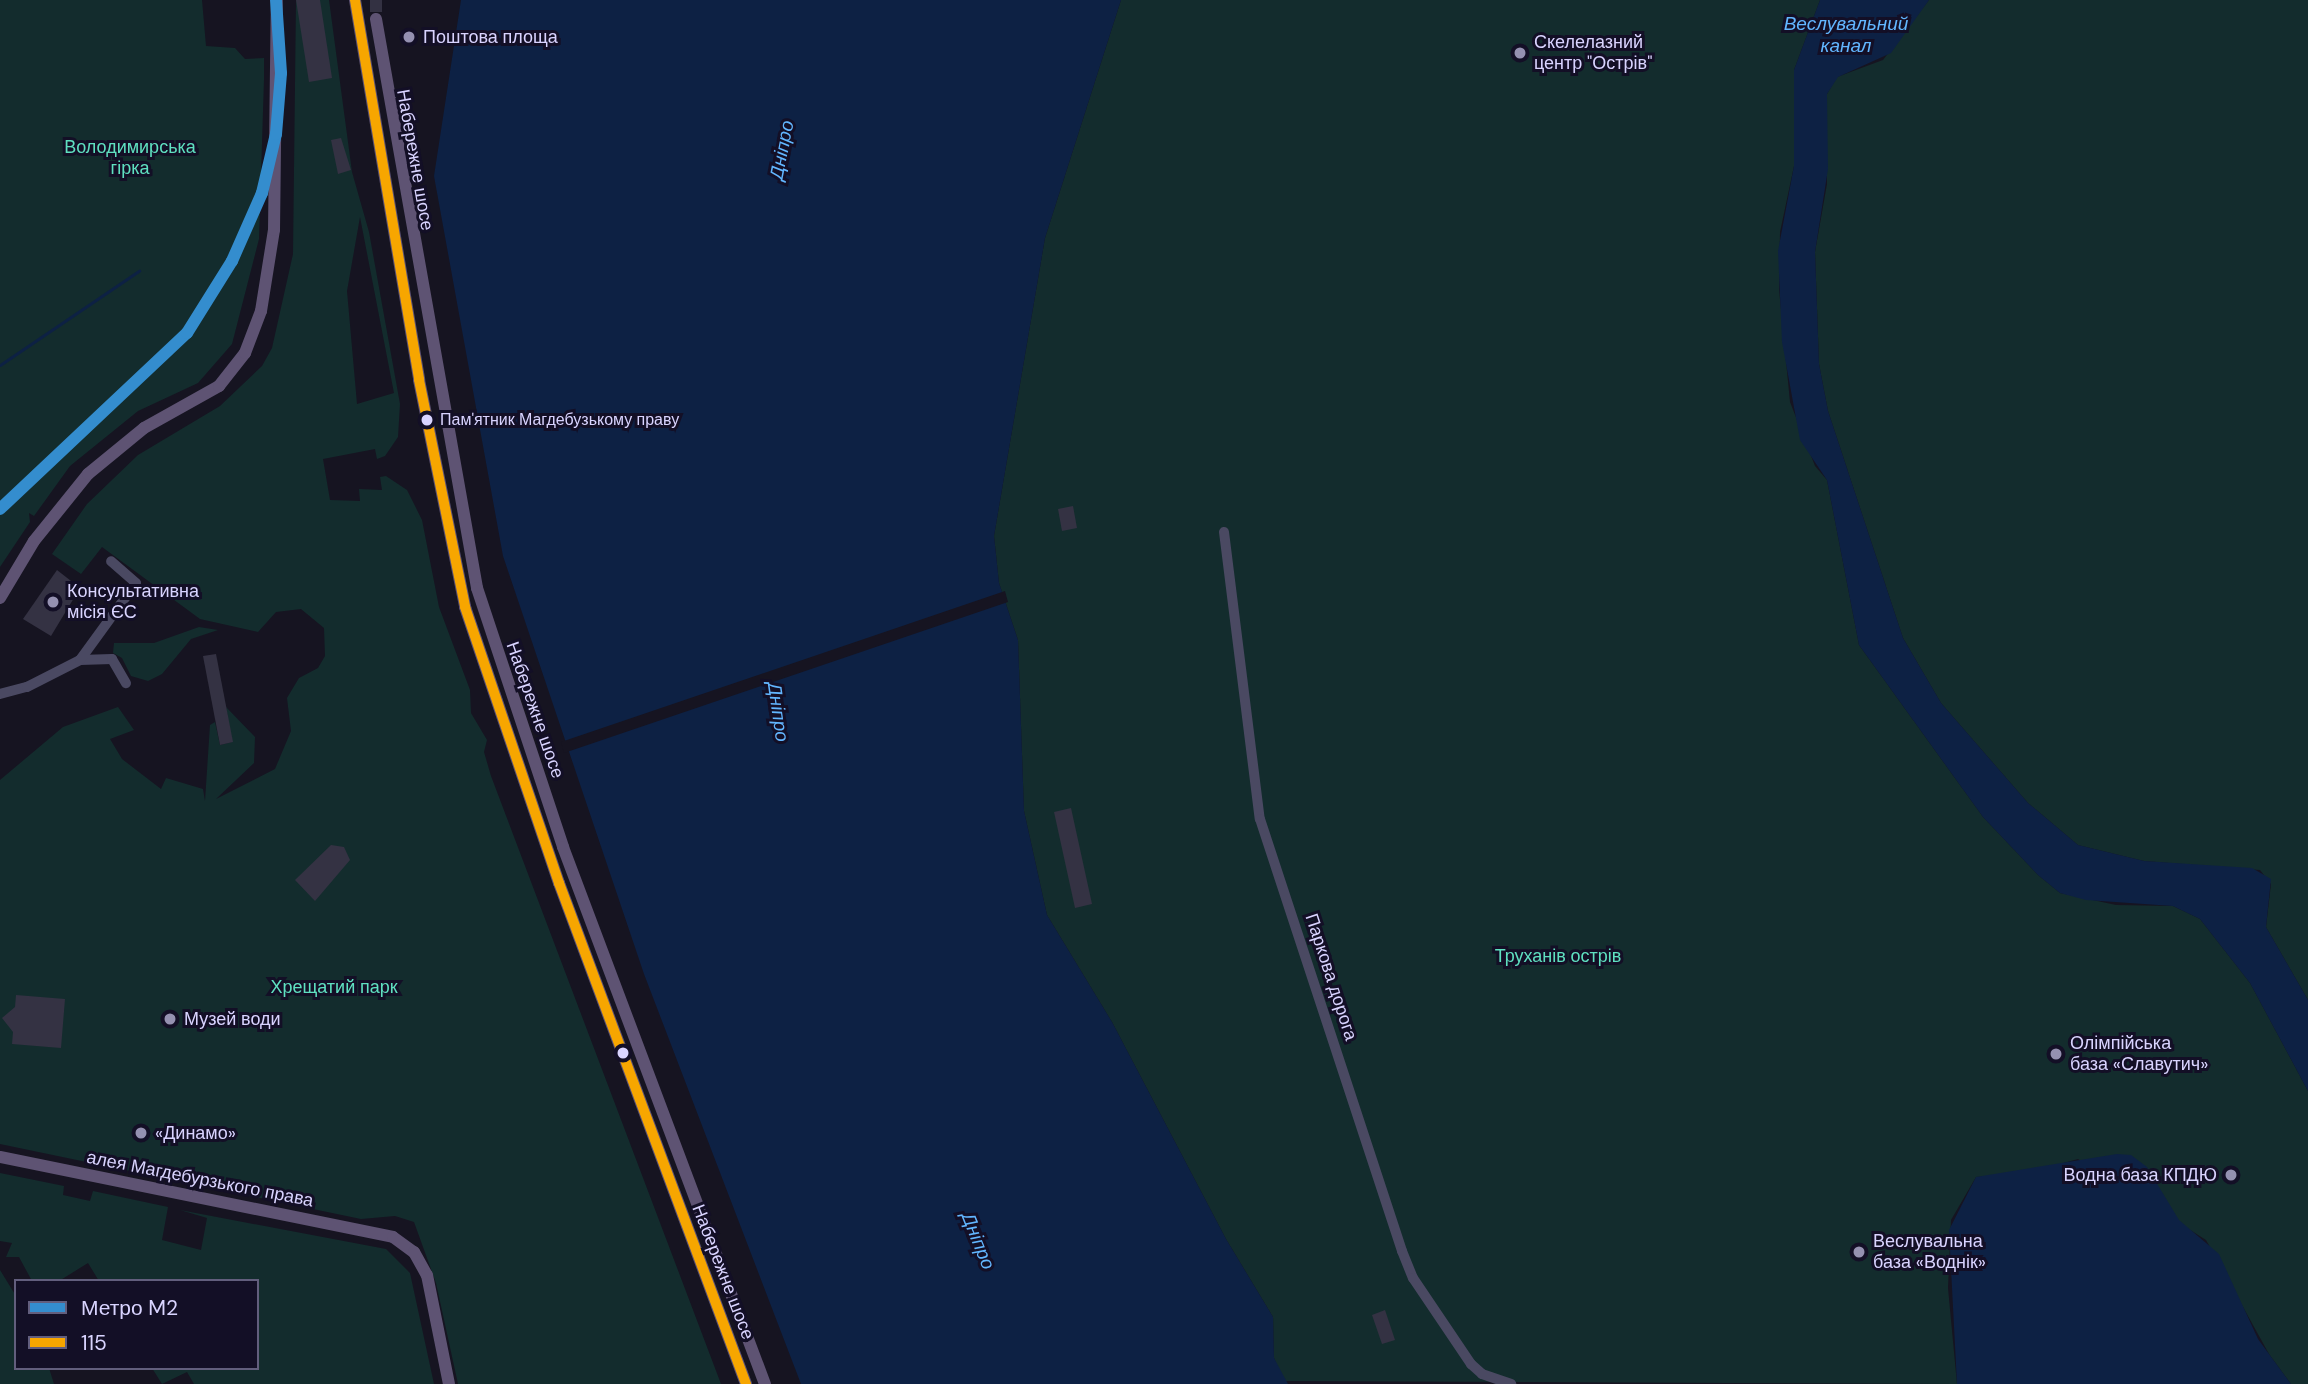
<!DOCTYPE html>
<html>
<head>
<meta charset="utf-8">
<style>
  body { margin:0 }
  #map { position:relative; width:2308px; height:1384px; overflow:hidden; background:#161421; font-family:"DM Sans",sans-serif }
  div>[style] { position:absolute }
  [style*='--x'] { left:calc(var(--x)*1px); top:calc(var(--y)*1px); width:calc(var(--w)*1px); rotate:calc(var(--a)*1deg) }
  .green>* { inset:0; background:#132c2d }
  .water>* { inset:0; background:#0d2144 }
  .pier>* { inset:0; background:#161421 }
  .stream>* { height:2.5px; margin:-1.25px; padding:0 1.25px; transform-origin:1.25px; border-radius:1.25px; background:#0d2144 }
  .building>* { inset:0; background:#343243 }
  .round { border-radius:50% }
  .major-tunnel>* { height:12px; margin-top:-6px; transform-origin:0; background:repeating-linear-gradient(90deg,#333142 0 12px,transparent 0 18px) }
  .minor>* { height:10px; margin:-5px; padding:0 5px; transform-origin:5px; border-radius:5px; background:#4a4962 }
  .major>* { height:12px; margin:-6px; padding:0 6px; transform-origin:6px; border-radius:6px; background:#5e5373 }
  .bus-1>* { height:10px; margin:-5px; padding:0 5px; transform-origin:5px; border-radius:5px; background:#f7a600 }
  .metro-1>* { height:12px; margin:-6px; padding:0 6px; transform-origin:6px; border-radius:6px; background:#348dce }
  .dots>* { width:19px; height:19px; translate:-50% -50%; box-sizing:border-box; border:4px solid #130f26; border-radius:50% }
  span { translate:-50% -50%; white-space:nowrap; text-align:center; line-height:1.15; -webkit-text-stroke:6px #130f26; paint-order:stroke }
  .bus-label { font-size:16px; color:#d9d4ff }
  .left { translate:0 -50%; text-align:left }
  .poi-label { font-size:18px; color:#d9d4ff }
  .right { translate:-100% -50%; text-align:right }
  .park-label { font-size:18px; color:#5fe0c0 }
  .street-label { font-size:18px; color:#d9d4ff }
  .water-label { font-size:19px; color:#62b6ff; font-style:italic }
  .legend { position:absolute; left:14px; top:1279px; width:245px; height:91px; box-sizing:border-box; background:#130f26; border:2px solid #625e7d; margin:0; padding:9px 12px; list-style:none; font-size:21px; color:#d9d4ff }
  .legend li { display:flex; align-items:center; gap:14px; height:35px }
  .legend b { width:35px; border:2px solid #625e7d }
</style>
</head>
<body>
<div id="map">
  <div class="green">
    <i style="clip-path:polygon(0 0,202px 0,206px 46px,235px 48px,245px 59px,264px 58px,264px 79px,259px 239px,232px 344px,198px 383px,138px 411px,70px 466px,34px 516px,29px 513px,30px 522px,0 567px)"></i>
    <i style="clip-path:polygon(evenodd,296px 0,329px 0,352px 172px,369px 232px,400px 404px,398px 437px,385px 456px,377px 459px,375px 449px,323px 459px,330px 500px,360px 501px,359px 489px,382px 490px,380px 477px,386px 476px,407px 490px,422px 520px,439px 607px,470px 690px,471px 713px,487px 740px,484px 752px,491px 776px,721px 1384px,458px 1384px,436px 1283px,414px 1222px,395px 1216px,361px 1219px,0 1144px,0 780px,63px 727px,118px 707px,134px 730px,110px 739px,122px 759px,161px 789px,166px 778px,203px 789px,205px 801px,210px 725px,215px 722px,220px 745px,232px 742px,226px 707px,255px 737px,254px 763px,216px 799px,275px 769px,291px 731px,287px 698px,299px 678px,318px 668px,325px 656px,324px 628px,301px 609px,276px 612px,258px 632px,200px 619px,102px 547px,81px 574px,52px 554px,87px 504px,138px 455px,220px 406px,262px 366px,272px 348px,293px 254px,296px 0,360px 217px,394px 393px,357px 404px,347px 291px,360px 217px)"></i>
    <i style="clip-path:polygon(1121px 0,1820px 0,1794px 70px,1794px 166px,1780px 232px,1779px 289px,1790px 402px,1815px 466px,1827px 480px,1859px 645px,1983px 817px,2038px 875px,2060px 893px,2116px 905px,2173px 906px,2200px 919px,2250px 983px,2308px 1091px,2308px 1384px,2291px 1384px,2269px 1354px,2206px 1240px,2078px 1159px,2027px 1173px,1976px 1177px,1951px 1220px,1948px 1288px,1957px 1384px,1284px 1381px,1274px 1358px,1273px 1317px,1226px 1239px,1112px 1022px,1047px 915px,1024px 811px,1018px 640px,999px 583px,994px 536px,1045px 238px)"></i>
    <i style="clip-path:polygon(1929px 0,2308px 0,2308px 1000px,2266px 927px,2271px 884px,2260px 870px,2144px 861px,2078px 845px,2028px 803px,1941px 703px,1903px 638px,1828px 411px,1819px 364px,1815px 252px,1827px 184px,1827px 94px,1837px 77px,1883px 60px)"></i>
    <i style="clip-path:polygon(199px 627px,218px 630px,191px 639px,162px 674px,148px 681px,131px 676px,122px 658px,113px 653px,114px 643px,154px 643px)"></i>
    <i style="clip-path:polygon(0 1173px,64px 1186px,63px 1195px,90px 1201px,93px 1191px,168px 1207px,162px 1240px,201px 1250px,207px 1218px,180px 1210px,386px 1249px,410px 1273px,434px 1384px,194px 1384px,187px 1372px,162px 1384px,152px 1368px,257px 1368px,257px 1281px,99px 1281px,88px 1263px,59px 1281px,32px 1281px,19px 1257px,6px 1257px,12px 1243px,0 1241px)"></i>
    <i style="clip-path:polygon(0 1270px,16px 1296px,16px 1368px,49px 1368px,54px 1384px,0 1384px)"></i>
  </div>
  <div class="water">
    <i style="clip-path:polygon(461px 0,1121px 0,1045px 238px,994px 536px,999px 583px,1018px 640px,1024px 811px,1047px 915px,1112px 1022px,1226px 1239px,1273px 1317px,1274px 1358px,1288px 1384px,801px 1384px,644px 974px,503px 556px,434px 176px)"></i>
    <i style="clip-path:polygon(1820px 0,1929px 0,1891px 53px,1838px 77px,1827px 94px,1828px 169px,1815px 252px,1819px 364px,1828px 411px,1903px 638px,1941px 703px,2028px 803px,2078px 845px,2144px 861px,2252px 868px,2271px 879px,2266px 927px,2308px 1000px,2308px 1091px,2250px 983px,2200px 919px,2173px 906px,2086px 900px,2060px 893px,2038px 875px,1983px 817px,1859px 645px,1827px 480px,1800px 440px,1782px 342px,1778px 251px,1794px 166px,1794px 70px)"></i>
    <i style="clip-path:polygon(2117px 1154px,2131px 1155px,2147px 1167px,2179px 1220px,2219px 1254px,2258px 1339px,2291px 1384px,1957px 1384px,1949px 1230px,1976px 1177px)"></i>
  </div>
  <div class="pier">
    <i style="clip-path:polygon(1005px 591px,1008px 602px,564px 753px,561px 742px)"></i>
  </div>
  <div class="stream">
    <i style="--x:0;--y:365;--w:168;--a:-34.1"></i>
  </div>
  <div class="building">
    <i style="clip-path:polygon(296px 0,320px 0,332px 78px,309px 82px)"></i>
    <i style="clip-path:polygon(341px 138px,351px 170px,338px 174px,331px 140px)"></i>
    <i style="clip-path:polygon(1073px 506px,1077px 528px,1062px 531px,1058px 509px)"></i>
    <i style="clip-path:polygon(57px 570px,80px 588px,51px 636px,23px 619px)"></i>
    <i style="clip-path:polygon(216px 654px,233px 742px,220px 745px,203px 656px)"></i>
    <i style="clip-path:polygon(1071px 808px,1092px 904px,1075px 908px,1054px 812px)"></i>
    <i style="clip-path:polygon(331px 845px,344px 847px,350px 860px,315px 901px,295px 880px)"></i>
    <i style="clip-path:polygon(16px 995px,65px 999px,61px 1048px,12px 1044px,13px 1032px,2px 1018px,15px 1007px)"></i>
    <i class="round" style="left:161px;top:1010px;width:18px;height:18px"></i>
    <i style="clip-path:polygon(1385px 1310px,1395px 1340px,1382px 1344px,1372px 1315px)"></i>
  </div>
  <div class="major-tunnel">
    <i style="--x:376;--y:0;--w:19;--a:90"></i>
  </div>
  <div class="minor">
    <i style="--x:1224;--y:532;--w:289;--a:82.9"></i>
    <i style="--x:1260;--y:819;--w:455;--a:71.8"></i>
    <i style="--x:1402;--y:1251;--w:29;--a:68"></i>
    <i style="--x:1413;--y:1278;--w:104;--a:56"></i>
    <i style="--x:1471;--y:1364;--w:15;--a:42"></i>
    <i style="--x:1482;--y:1374;--w:31;--a:19"></i>
    <i style="--x:80;--y:660;--w:32;--a:-2"></i>
    <i style="--x:112;--y:659;--w:28;--a:60"></i>
    <i style="--x:0;--y:694;--w:28;--a:-15"></i>
    <i style="--x:27;--y:687;--w:59;--a:-27"></i>
    <i style="--x:80;--y:660;--w:95;--a:-54"></i>
    <i style="--x:136;--y:583;--w:33;--a:-139"></i>
  </div>
  <div class="major">
    <i style="--x:355;--y:0;--w:385;--a:80.4"></i>
    <i style="--x:419;--y:380;--w:232;--a:78.5"></i>
    <i style="--x:465;--y:607;--w:292;--a:71.2"></i>
    <i style="--x:559;--y:883;--w:535;--a:69.53"></i>
    <i style="--x:376;--y:19;--w:578;--a:79.93"></i>
    <i style="--x:477;--y:588;--w:273;--a:71.6"></i>
    <i style="--x:563;--y:847;--w:574;--a:69.39"></i>
    <i style="--x:0;--y:598;--w:66;--a:-59.2"></i>
    <i style="--x:34;--y:541;--w:86;--a:-51.1"></i>
    <i style="--x:88;--y:474;--w:72;--a:-39.4"></i>
    <i style="--x:144;--y:428;--w:86;--a:-29.2"></i>
    <i style="--x:219;--y:386;--w:42;--a:-51.8"></i>
    <i style="--x:245;--y:353;--w:45;--a:-69.1"></i>
    <i style="--x:261;--y:311;--w:82;--a:-80.9"></i>
    <i style="--x:274;--y:230;--w:230;--a:-89.3"></i>
    <i style="--x:0;--y:1157;--w:401;--a:11.5"></i>
    <i style="--x:393;--y:1237;--w:26;--a:36"></i>
    <i style="--x:414;--y:1252;--w:26;--a:61"></i>
    <i style="--x:427;--y:1275;--w:111;--a:78.6"></i>
  </div>
  <div class="bus-1">
    <i style="--x:355;--y:0;--w:385;--a:80.4"></i>
    <i style="--x:419;--y:380;--w:232;--a:78.5"></i>
    <i style="--x:465;--y:607;--w:292;--a:71.2"></i>
    <i style="--x:559;--y:883;--w:535;--a:69.53"></i>
  </div>
  <div class="metro-1">
    <i style="--x:0;--y:509;--w:257;--a:-43.3"></i>
    <i style="--x:187;--y:333;--w:85;--a:-58"></i>
    <i style="--x:232;--y:261;--w:74;--a:-66.2"></i>
    <i style="--x:262;--y:193;--w:61;--a:-76.7"></i>
    <i style="--x:276;--y:134;--w:61;--a:-85.3"></i>
    <i style="--x:281;--y:73;--w:73;--a:-93.9"></i>
  </div>
  <div class="dots">
    <i style="left:409px;top:37px;background:#9591b1"></i>
    <i style="left:1520px;top:53px;background:#9591b1"></i>
    <i style="left:427px;top:420px;background:#d9d4ff"></i>
    <i style="left:53px;top:602px;background:#9591b1"></i>
    <i style="left:170px;top:1019px;background:#9591b1"></i>
    <i style="left:623px;top:1053px;background:#d9d4ff"></i>
    <i style="left:2056px;top:1054px;background:#9591b1"></i>
    <i style="left:141px;top:1133px;background:#9591b1"></i>
    <i style="left:2231px;top:1175px;background:#9591b1"></i>
    <i style="left:1859px;top:1252px;background:#9591b1"></i>
  </div>
  <div class="bus-label">
    <span class="left" style="left:440px;top:420px">Пам'ятник Магдебузькому праву</span>
  </div>
  <div class="poi-label">
    <span class="left" style="left:423px;top:37px">Поштова площа</span>
    <span class="left" style="left:1534px;top:53px">Скелелазний<br>центр "Острів"</span>
    <span class="left" style="left:67px;top:602px">Консультативна<br>місія ЄС</span>
    <span class="left" style="left:184px;top:1019px">Музей води</span>
    <span class="left" style="left:2070px;top:1054px">Олімпійська<br>база «Славутич»</span>
    <span class="left" style="left:155px;top:1133px">«Динамо»</span>
    <span class="right" style="left:2217px;top:1175px">Водна база КПДЮ</span>
    <span class="left" style="left:1873px;top:1252px">Веслувальна<br>база «Воднік»</span>
  </div>
  <div class="park-label">
    <span style="left:130px;top:158px">Володимирська<br>гірка</span>
    <span style="left:1558px;top:956px">Труханів острів</span>
    <span style="left:334px;top:987px">Хрещатий парк</span>
  </div>
  <div class="street-label">
    <span style="left:415px;top:160px;rotate:80deg">Набережне шосе</span>
    <span style="left:535px;top:710px;rotate:71deg">Набережне шосе</span>
    <span style="left:1331px;top:977px;rotate:72deg">Паркова дорога</span>
    <span style="left:200px;top:1179px;rotate:11deg">алея Магдебурзького права</span>
    <span style="left:723px;top:1272px;rotate:69deg">Набережне шосе</span>
  </div>
  <div class="water-label">
    <span style="left:1846px;top:35px">Веслувальний<br>канал</span>
    <span style="left:782px;top:150px;rotate:-79deg">Дніпро</span>
    <span style="left:778px;top:712px;rotate:82deg">Дніпро</span>
    <span style="left:978px;top:1241px;rotate:68deg">Дніпро</span>
  </div>
  <ul class="legend">
  <li><b style="height:9px;background:#348dce"></b>Метро M2</li>
  <li><b style="height:9px;background:#f7a600"></b>115</li>
  </ul>
</div>
</body>
</html>
